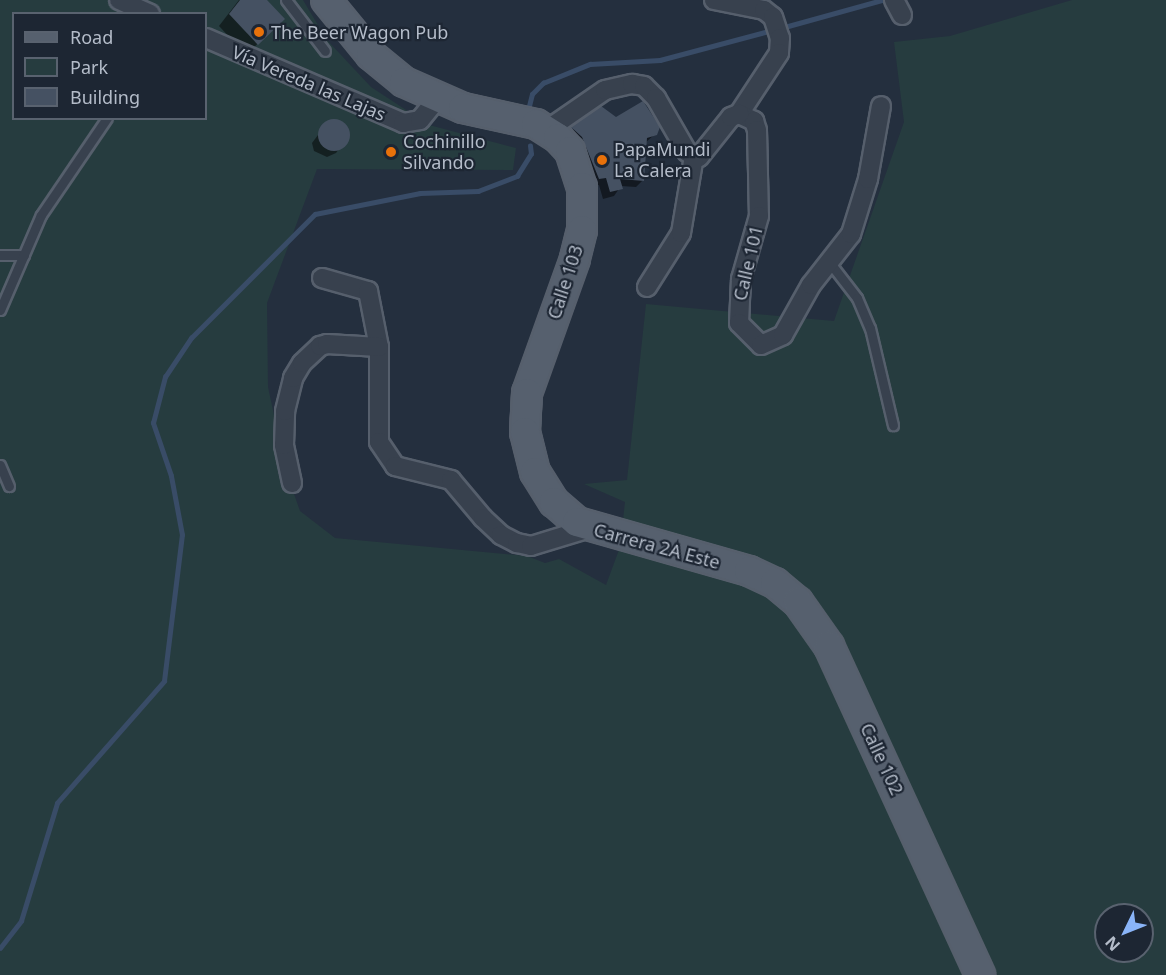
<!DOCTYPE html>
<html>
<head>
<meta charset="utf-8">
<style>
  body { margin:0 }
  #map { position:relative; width:1166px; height:975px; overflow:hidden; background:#242f3e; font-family:"Noto Sans",sans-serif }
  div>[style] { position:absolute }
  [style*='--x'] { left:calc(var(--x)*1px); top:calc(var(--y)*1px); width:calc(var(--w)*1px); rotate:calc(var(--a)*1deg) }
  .green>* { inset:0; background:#263c3f }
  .shadow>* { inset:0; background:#0007 }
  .stream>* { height:4.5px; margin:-2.25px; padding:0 2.25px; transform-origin:2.25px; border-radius:2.25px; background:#394c67 }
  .building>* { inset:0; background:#455162 }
  .round { border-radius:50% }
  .roads { filter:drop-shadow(2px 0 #565f6c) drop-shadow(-2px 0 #565f6c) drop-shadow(0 2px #565f6c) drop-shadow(0 -2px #565f6c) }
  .lane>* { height:9px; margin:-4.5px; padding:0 4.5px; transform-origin:4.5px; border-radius:4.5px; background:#38414e }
  .street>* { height:18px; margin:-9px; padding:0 9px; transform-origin:9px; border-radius:9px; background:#38414e }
  .primary>* { height:28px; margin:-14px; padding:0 14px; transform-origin:14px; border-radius:14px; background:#56606e }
  .dots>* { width:16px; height:16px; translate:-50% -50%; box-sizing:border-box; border:3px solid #1d2633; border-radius:50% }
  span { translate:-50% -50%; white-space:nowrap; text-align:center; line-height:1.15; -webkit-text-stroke:4.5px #1d2633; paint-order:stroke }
  .poi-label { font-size:18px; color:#b4bcc9 }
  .left { translate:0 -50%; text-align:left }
  .street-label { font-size:18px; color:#b4bcc9 }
  .legend { position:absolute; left:12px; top:12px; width:195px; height:108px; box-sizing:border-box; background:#1d2633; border:2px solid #59626f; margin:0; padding:8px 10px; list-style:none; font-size:18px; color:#b4bcc9 }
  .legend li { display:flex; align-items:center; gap:12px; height:30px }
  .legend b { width:30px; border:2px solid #59626f }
  .north { position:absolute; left:1094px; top:903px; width:60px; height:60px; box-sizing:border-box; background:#1d2633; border:2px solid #59626f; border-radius:50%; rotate:227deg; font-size:16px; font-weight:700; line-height:24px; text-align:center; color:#b4bcc9 }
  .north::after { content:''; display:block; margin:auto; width:21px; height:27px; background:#8ab4f8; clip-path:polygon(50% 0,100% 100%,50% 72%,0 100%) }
</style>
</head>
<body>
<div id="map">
  <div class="green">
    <i style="clip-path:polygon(evenodd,0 0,303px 0,327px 40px,371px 87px,429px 125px,516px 148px,513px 170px,317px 169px,267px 303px,268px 387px,286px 471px,300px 511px,335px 538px,527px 556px,545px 563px,559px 559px,606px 585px,620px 547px,625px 502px,584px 484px,627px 480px,646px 304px,834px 321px,904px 122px,894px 42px,950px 36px,1072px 0,1166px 0,1166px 975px,0 975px,0 0,14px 14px,206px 14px,206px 118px,14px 118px,14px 14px,0 0,1106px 915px,1142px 915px,1142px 951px,1106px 951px,1106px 915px)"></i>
  </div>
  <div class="shadow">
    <i style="clip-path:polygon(239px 0,265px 0,283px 19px,246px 55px,219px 26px)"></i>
    <i style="clip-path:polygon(601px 108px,616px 118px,655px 134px,645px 143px,643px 180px,636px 187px,621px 186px,614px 196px,603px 199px,599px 185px,592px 186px,565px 136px)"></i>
    <i style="clip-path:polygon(335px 120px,347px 128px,348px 137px,336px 153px,327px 157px,314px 151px,312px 143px,327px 123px)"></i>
  </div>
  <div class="stream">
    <i style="--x:781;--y:28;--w:105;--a:-15.5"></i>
    <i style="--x:528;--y:110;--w:16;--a:-76"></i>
    <i style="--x:532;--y:94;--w:16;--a:-45"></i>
    <i style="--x:543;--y:83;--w:51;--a:-22"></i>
    <i style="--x:590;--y:64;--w:70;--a:-3.3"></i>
    <i style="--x:660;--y:60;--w:117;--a:-14.9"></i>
    <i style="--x:0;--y:948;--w:34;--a:-52"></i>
    <i style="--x:21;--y:921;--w:123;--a:-73"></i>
    <i style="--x:57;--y:803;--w:162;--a:-48.7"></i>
    <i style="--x:164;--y:681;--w:147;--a:-83"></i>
    <i style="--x:182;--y:535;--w:60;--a:-100.6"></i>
    <i style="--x:171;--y:476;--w:56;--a:-108.8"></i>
    <i style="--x:153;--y:423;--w:48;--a:-75.4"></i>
    <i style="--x:165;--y:377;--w:47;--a:-56.3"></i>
    <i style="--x:191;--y:338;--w:175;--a:-45"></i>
    <i style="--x:315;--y:214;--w:107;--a:-11.3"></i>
    <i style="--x:420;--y:193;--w:58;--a:-2"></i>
    <i style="--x:478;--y:191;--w:42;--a:-21"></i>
    <i style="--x:517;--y:176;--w:26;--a:-58"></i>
    <i style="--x:531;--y:154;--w:8;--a:-97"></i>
  </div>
  <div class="building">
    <i style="clip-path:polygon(240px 0,267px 0,285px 19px,258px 45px,229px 14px)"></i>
    <i style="clip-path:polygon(643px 101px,660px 127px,657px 135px,647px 138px,644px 181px,620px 179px,623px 189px,610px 192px,606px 178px,599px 179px,582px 137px,571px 127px,601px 106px,616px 117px)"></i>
    <i class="round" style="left:318px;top:119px;width:32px;height:32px"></i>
  </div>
  <div class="roads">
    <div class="lane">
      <i style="--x:286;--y:0;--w:64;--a:52.6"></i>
      <i style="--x:0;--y:255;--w:24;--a:0"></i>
      <i style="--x:830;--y:263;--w:44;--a:52.4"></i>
      <i style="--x:857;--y:298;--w:33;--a:67"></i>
      <i style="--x:870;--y:328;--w:100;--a:76.7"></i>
      <i style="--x:0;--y:310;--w:103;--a:-66.7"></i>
      <i style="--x:41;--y:215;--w:117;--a:-55.8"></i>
      <i style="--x:0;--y:465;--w:23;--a:67"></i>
    </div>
    <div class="street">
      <i style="--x:119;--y:0;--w:34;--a:24"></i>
      <i style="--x:714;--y:0;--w:51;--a:11.3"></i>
      <i style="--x:764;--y:10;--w:11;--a:38"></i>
      <i style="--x:773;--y:17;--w:22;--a:72"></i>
      <i style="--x:780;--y:38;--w:15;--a:94"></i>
      <i style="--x:779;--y:53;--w:73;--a:123.3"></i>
      <i style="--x:894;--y:0;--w:17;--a:62"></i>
      <i style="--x:206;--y:38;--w:215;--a:23.3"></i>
      <i style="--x:403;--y:123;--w:17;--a:-10"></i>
      <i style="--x:420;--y:120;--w:28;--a:-51"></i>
      <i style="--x:739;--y:114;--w:17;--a:25"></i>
      <i style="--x:754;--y:121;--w:9;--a:72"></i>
      <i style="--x:757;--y:130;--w:86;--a:88.7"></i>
      <i style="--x:759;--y:216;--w:66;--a:105.9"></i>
      <i style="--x:741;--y:279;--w:44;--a:92.6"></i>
      <i style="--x:739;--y:323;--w:31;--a:45"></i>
      <i style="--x:761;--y:345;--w:24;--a:-24"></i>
      <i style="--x:783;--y:335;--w:57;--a:-60.8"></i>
      <i style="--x:811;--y:285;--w:65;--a:-51.9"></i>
      <i style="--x:851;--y:234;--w:58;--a:-72.8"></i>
      <i style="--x:868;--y:179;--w:74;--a:-79.9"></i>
      <i style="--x:547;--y:130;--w:70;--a:-34.6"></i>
      <i style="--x:605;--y:90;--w:28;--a:-13"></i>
      <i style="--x:632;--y:84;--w:12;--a:9"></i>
      <i style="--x:644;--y:86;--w:17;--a:45"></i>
      <i style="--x:656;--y:98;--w:62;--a:60.1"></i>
      <i style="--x:687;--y:152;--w:13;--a:23"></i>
      <i style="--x:699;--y:157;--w:51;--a:-51.3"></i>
      <i style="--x:731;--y:117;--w:9;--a:-21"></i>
      <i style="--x:322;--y:278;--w:48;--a:15.8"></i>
      <i style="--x:368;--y:291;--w:57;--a:78.9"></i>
      <i style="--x:379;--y:347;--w:95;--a:90"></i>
      <i style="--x:379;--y:442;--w:29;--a:56"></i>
      <i style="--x:395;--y:466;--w:58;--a:14"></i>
      <i style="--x:451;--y:480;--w:50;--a:49.9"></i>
      <i style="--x:483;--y:518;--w:25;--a:43"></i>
      <i style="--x:501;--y:535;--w:18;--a:27"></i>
      <i style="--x:517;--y:543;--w:14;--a:12"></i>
      <i style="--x:531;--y:546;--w:62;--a:-17"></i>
      <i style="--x:647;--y:287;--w:64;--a:-57.8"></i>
      <i style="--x:681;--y:233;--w:78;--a:-80.4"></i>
      <i style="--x:292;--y:483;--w:39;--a:-102"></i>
      <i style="--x:284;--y:445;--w:34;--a:-88"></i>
      <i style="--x:285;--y:411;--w:34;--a:-76"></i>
      <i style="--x:293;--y:378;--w:17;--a:-59"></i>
      <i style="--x:302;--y:363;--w:25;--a:-43"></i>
      <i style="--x:320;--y:346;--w:7;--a:-16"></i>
      <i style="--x:327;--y:344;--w:52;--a:3.3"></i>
    </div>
    <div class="primary">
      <i style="--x:326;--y:0;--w:71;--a:50.7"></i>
      <i style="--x:371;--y:55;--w:43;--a:39.3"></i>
      <i style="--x:404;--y:82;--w:64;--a:23.8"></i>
      <i style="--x:463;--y:108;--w:75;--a:12.4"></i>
      <i style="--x:536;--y:124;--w:26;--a:32"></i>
      <i style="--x:558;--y:138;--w:18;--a:47"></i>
      <i style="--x:570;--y:151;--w:38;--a:72"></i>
      <i style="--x:582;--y:187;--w:43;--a:90"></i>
      <i style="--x:582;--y:230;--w:30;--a:104"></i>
      <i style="--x:575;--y:259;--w:142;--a:109.7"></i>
      <i style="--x:527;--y:393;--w:39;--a:93"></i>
      <i style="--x:525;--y:432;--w:41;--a:76"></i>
      <i style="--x:535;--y:472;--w:36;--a:58"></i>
      <i style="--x:554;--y:502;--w:30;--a:41"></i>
      <i style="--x:577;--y:522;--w:179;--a:15.9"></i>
      <i style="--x:749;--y:571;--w:29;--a:25"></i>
      <i style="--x:775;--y:583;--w:30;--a:40"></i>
      <i style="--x:798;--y:602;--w:54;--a:54.8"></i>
      <i style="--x:829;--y:646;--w:362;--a:65.3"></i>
    </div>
  </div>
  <div class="dots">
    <i style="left:259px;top:32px;background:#e8710a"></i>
    <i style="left:391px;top:152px;background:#e8710a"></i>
    <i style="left:602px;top:160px;background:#e8710a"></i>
  </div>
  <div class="poi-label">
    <span class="left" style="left:271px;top:32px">The Beer Wagon Pub</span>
    <span class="left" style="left:403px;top:152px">Cochinillo<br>Silvando</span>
    <span class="left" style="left:614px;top:160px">PapaMundi<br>La Calera</span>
  </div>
  <div class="street-label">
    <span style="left:309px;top:83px;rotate:23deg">Vía Vereda las Lajas</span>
    <span style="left:748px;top:263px;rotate:-77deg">Calle 101</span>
    <span style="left:565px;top:282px;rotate:-72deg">Calle 103</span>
    <span style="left:657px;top:546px;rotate:15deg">Carrera 2A Este</span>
    <span style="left:882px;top:759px;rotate:65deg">Calle 102</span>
  </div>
  <ul class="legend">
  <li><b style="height:8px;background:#56606e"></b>Road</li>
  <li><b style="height:16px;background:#263c3f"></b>Park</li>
  <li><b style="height:16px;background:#455162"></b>Building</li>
  </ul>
  <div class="north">N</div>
</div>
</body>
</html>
